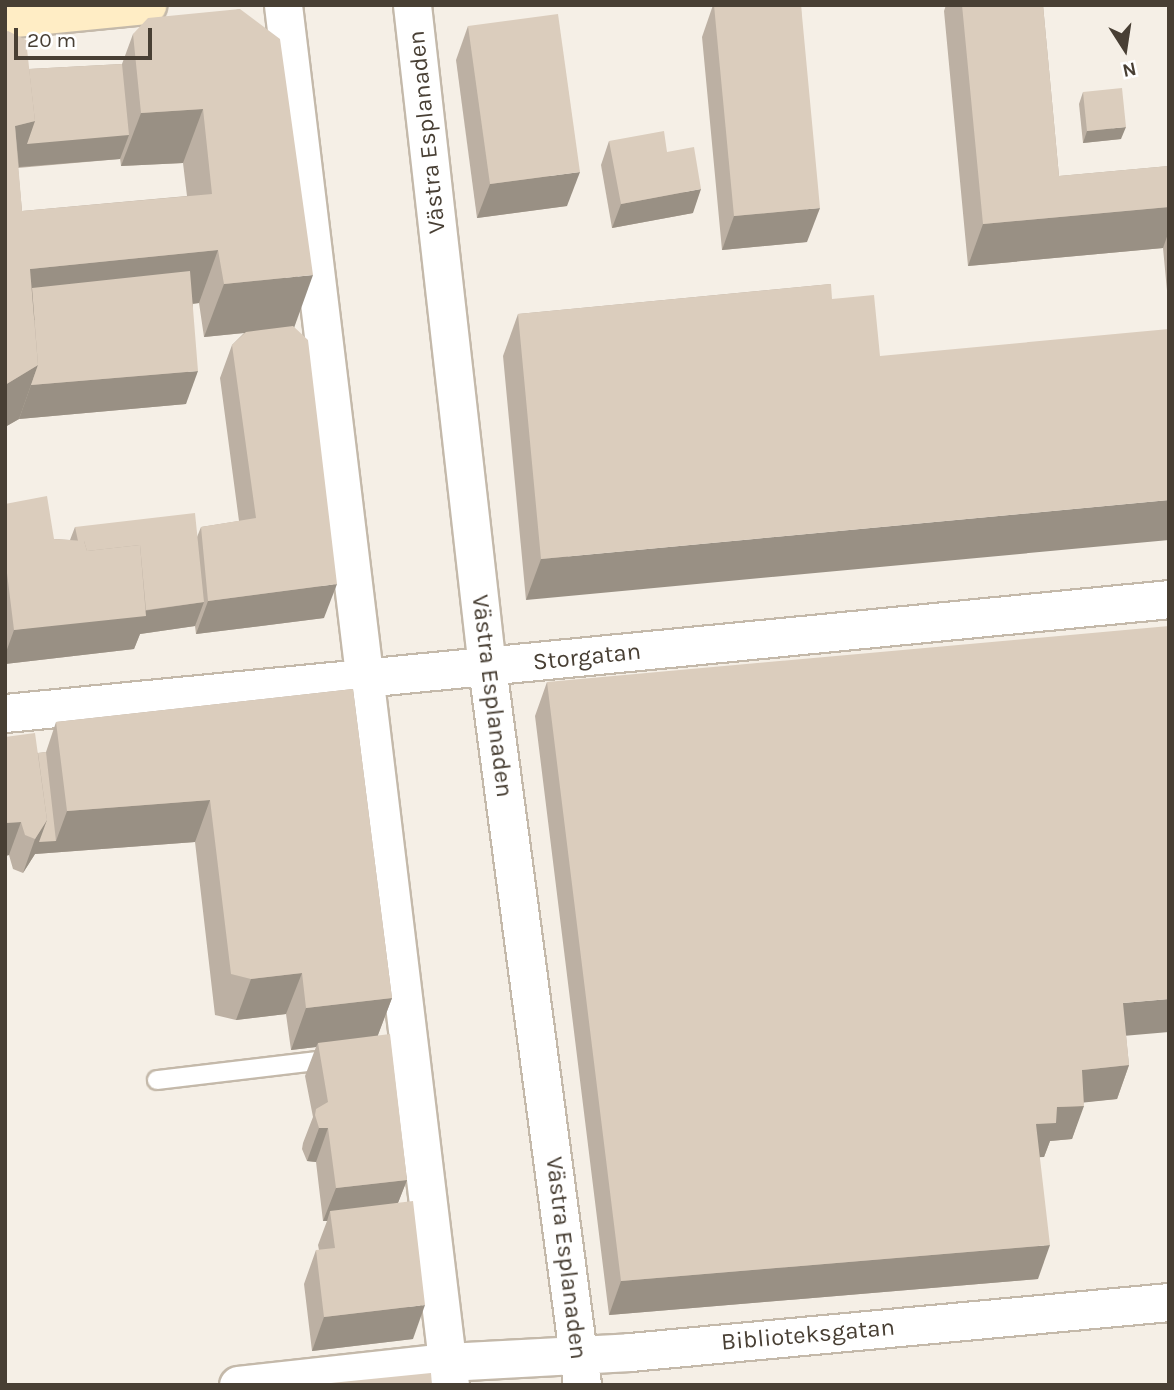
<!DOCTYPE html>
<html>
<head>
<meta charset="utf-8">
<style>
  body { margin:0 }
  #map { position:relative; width:1174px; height:1390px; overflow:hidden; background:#f5efe6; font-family:Karla,sans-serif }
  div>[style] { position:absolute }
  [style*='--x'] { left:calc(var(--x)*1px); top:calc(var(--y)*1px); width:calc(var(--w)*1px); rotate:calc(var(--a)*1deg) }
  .roads { filter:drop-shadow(2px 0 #c4b9aa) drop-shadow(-2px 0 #c4b9aa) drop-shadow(0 2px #c4b9aa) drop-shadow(0 -2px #c4b9aa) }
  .lane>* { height:18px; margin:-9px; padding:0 9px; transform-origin:9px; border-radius:9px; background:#fff }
  .street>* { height:37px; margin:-18.5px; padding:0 18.5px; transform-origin:18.5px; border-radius:18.5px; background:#fff }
  .secondary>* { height:38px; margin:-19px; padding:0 19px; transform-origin:19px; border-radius:19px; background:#ffedc5 }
  .wall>* { inset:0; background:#bcb0a3 }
  .shaded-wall>* { inset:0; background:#999084 }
  .building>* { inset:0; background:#dbcdbd }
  span { translate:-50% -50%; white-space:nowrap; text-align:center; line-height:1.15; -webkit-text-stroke:5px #fff; paint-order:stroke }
  .street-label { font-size:24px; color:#483f34 }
  .frame { position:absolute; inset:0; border:7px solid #483f34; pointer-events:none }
  .north { position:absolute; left:1090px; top:14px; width:70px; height:70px; -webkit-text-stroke:5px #fff; paint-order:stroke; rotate:168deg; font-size:19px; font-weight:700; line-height:28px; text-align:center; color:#483f34 }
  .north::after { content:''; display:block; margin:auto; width:24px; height:32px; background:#483f34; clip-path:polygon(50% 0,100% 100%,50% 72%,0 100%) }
  .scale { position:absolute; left:14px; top:28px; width:138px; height:32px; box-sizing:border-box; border:4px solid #483f34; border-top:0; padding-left:9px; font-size:21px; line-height:24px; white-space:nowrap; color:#483f34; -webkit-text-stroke:5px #fff; paint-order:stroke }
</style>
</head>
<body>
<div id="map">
  <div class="roads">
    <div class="lane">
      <i style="--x:157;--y:1080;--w:176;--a:-6.8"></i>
    </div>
    <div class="street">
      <i style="--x:283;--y:5;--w:1390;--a:83.1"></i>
      <i style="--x:412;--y:5;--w:666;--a:83.54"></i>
      <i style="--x:487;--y:667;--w:724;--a:82.46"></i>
      <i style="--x:5;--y:713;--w:1170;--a:-5.59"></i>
      <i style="--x:238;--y:1385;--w:210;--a:-6.3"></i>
      <i style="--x:447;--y:1362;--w:183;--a:-3.1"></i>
      <i style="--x:630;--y:1352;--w:541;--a:-5.3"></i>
    </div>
    <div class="secondary">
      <i style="--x:5;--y:19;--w:143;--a:-5.6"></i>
    </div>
  </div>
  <div class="wall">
    <i style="clip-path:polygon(713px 5px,801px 5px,807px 242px,722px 250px,702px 37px)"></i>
    <i style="clip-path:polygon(946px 5px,1043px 5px,1059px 176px,1169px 166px,1169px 312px,1163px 248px,968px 266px,944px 11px)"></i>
    <i style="clip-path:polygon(evenodd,240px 9px,294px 327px,324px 618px,196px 634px,195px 626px,140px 634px,134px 649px,5px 664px,5px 504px,54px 539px,70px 540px,75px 527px,197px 537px,201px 527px,239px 521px,220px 378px,232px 345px,244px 333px,204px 337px,199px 303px,193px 304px,186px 404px,19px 419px,5px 427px,5px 32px,29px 69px,122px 64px,133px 34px,240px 9px,120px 158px,121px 166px,183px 163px,187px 196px,22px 211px,18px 168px,120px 159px,120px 158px)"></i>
    <i style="clip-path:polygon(468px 26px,567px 206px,477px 218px,456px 60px)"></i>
    <i style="clip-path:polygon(1083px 92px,1121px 139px,1083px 143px,1079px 104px)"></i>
    <i style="clip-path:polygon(609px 141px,667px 152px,693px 213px,612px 228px,601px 165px)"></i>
    <i style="clip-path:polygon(831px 284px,526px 600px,503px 356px,518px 314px)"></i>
    <i style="clip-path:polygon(547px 682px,1126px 1036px,1129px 1065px,1117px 1099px,1084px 1102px,1072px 1139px,1050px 1141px,1044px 1157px,1040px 1157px,1038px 1279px,609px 1315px,535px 716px)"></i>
    <i style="clip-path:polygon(353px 689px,392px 998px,378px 1035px,407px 1180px,398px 1203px,413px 1339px,312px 1351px,304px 1284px,316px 1250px,319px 1250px,318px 1245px,327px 1221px,323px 1221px,316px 1162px,307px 1161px,302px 1149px,303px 1143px,313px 1117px,305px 1076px,316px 1047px,291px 1050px,286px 1014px,236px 1020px,215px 1015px,195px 842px,35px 854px,23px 873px,13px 869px,9px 855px,5px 856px,5px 737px,38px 753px,46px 752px,56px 722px)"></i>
  </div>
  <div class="shaded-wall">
    <i style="clip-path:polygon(203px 109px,183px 163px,121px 166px,141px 113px)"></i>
    <i style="clip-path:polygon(35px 121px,129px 135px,120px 159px,19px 167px,15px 126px)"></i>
    <i style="clip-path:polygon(1126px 127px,1121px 139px,1083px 143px,1087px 131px)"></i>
    <i style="clip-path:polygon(580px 172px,567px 206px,477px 218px,490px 184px)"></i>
    <i style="clip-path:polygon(701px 189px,693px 213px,612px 228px,621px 204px)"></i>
    <i style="clip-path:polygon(1169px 207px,1169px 231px,1163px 248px,968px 266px,983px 224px)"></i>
    <i style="clip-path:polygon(820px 208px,807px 242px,722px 250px,734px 216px)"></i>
    <i style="clip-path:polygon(218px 250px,199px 303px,26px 321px,30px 269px)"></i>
    <i style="clip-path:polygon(313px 275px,294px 328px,204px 337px,224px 284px)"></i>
    <i style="clip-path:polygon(38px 365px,19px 419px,5px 427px,5px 385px)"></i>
    <i style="clip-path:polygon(198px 371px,186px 404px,19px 419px,31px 385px)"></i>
    <i style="clip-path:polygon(1169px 500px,1169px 540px,526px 600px,541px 559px)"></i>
    <i style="clip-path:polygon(337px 584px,324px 618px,196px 634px,208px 601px)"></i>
    <i style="clip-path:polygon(204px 602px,195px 626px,140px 634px,134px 649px,5px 664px,5px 655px,14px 630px)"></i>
    <i style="clip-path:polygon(210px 800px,195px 842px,35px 854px,23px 873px,35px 839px,47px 820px,56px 841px,67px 811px)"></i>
    <i style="clip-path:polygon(21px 822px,9px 855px,5px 856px,5px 823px)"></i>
    <i style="clip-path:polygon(302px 973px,286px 1014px,236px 1020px,251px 979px)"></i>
    <i style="clip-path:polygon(392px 998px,376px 1040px,318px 1043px,316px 1047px,291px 1050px,306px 1008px)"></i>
    <i style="clip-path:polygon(1169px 999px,1169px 1032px,1111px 1037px,1123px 1003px)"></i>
    <i style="clip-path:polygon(1129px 1065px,1117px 1099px,1070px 1104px,1082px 1070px)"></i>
    <i style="clip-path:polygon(1084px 1106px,1072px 1139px,1050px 1141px,1044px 1157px,1024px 1158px,1036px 1124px,1057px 1107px)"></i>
    <i style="clip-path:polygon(319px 1128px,328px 1128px,316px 1162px,307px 1161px)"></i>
    <i style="clip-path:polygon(407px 1180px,394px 1213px,330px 1211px,327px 1221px,323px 1221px,336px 1188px)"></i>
    <i style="clip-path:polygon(1050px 1245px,1038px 1279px,609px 1315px,621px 1281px)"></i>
    <i style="clip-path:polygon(425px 1305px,413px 1339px,312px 1351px,324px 1317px)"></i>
  </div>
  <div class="building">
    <i style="clip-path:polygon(714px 5px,801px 5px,820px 208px,734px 216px)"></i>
    <i style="clip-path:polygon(962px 5px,1043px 5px,1059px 176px,1169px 166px,1169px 207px,983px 224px)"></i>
    <i style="clip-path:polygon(240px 9px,280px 39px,313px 275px,224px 284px,218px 250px,30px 269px,38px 365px,5px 385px,5px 32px,8px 31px,26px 40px,35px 121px,15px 126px,22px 211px,212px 194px,203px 109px,141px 113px,133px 34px,148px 18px)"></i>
    <i style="clip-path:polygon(558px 14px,580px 172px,490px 184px,468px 26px)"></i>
    <i style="clip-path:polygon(122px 64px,129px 135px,27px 144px,35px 121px,29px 69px)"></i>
    <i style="clip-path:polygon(1122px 88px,1126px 127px,1087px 131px,1083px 92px)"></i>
    <i style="clip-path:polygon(664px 131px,667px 152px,694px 147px,701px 189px,621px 204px,609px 141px)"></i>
    <i style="clip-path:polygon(190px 271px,198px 371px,31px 385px,38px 365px,32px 288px)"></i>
    <i style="clip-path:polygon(831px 284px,832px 299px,874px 295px,880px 356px,1169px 329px,1169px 500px,541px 559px,518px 314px)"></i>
    <i style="clip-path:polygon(293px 326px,308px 340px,337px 584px,208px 601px,201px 527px,256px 518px,232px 345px,246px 332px)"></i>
    <i style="clip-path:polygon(47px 496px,54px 539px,84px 541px,87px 551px,140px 545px,146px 616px,14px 630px,5px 557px,5px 504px)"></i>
    <i style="clip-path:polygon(195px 513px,204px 602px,146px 610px,140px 545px,87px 551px,84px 541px,78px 541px,75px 527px)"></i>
    <i style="clip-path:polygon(1169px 626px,1169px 999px,1123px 1003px,1129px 1065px,1082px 1070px,1084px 1106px,1057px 1107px,1056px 1123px,1036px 1124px,1050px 1245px,621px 1281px,547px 682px)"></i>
    <i style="clip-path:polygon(353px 689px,392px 998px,306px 1008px,302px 973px,251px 979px,231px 974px,210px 800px,67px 811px,56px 722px)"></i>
    <i style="clip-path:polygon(35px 733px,47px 820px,35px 839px,25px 835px,21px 822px,5px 823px,5px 737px)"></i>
    <i style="clip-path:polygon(46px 752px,56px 841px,39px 842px,47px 820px,38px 753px)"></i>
    <i style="clip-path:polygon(390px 1034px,407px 1180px,336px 1188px,328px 1128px,319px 1128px,315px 1115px,316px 1109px,328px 1102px,318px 1043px)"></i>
    <i style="clip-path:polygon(413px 1201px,425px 1305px,324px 1317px,316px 1250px,335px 1248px,330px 1211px)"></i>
    <i style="clip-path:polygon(431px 1373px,432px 1385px,311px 1385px)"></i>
  </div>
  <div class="street-label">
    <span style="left:427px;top:132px;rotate:-96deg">Västra Esplanaden</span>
    <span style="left:587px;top:657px;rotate:-6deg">Storgatan</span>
    <span style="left:492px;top:696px;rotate:83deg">Västra Esplanaden</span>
    <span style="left:566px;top:1258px;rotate:83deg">Västra Esplanaden</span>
    <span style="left:808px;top:1335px;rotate:-5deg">Biblioteksgatan</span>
  </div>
  <div class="frame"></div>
  <div class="north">N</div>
  <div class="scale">20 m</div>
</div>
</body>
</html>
